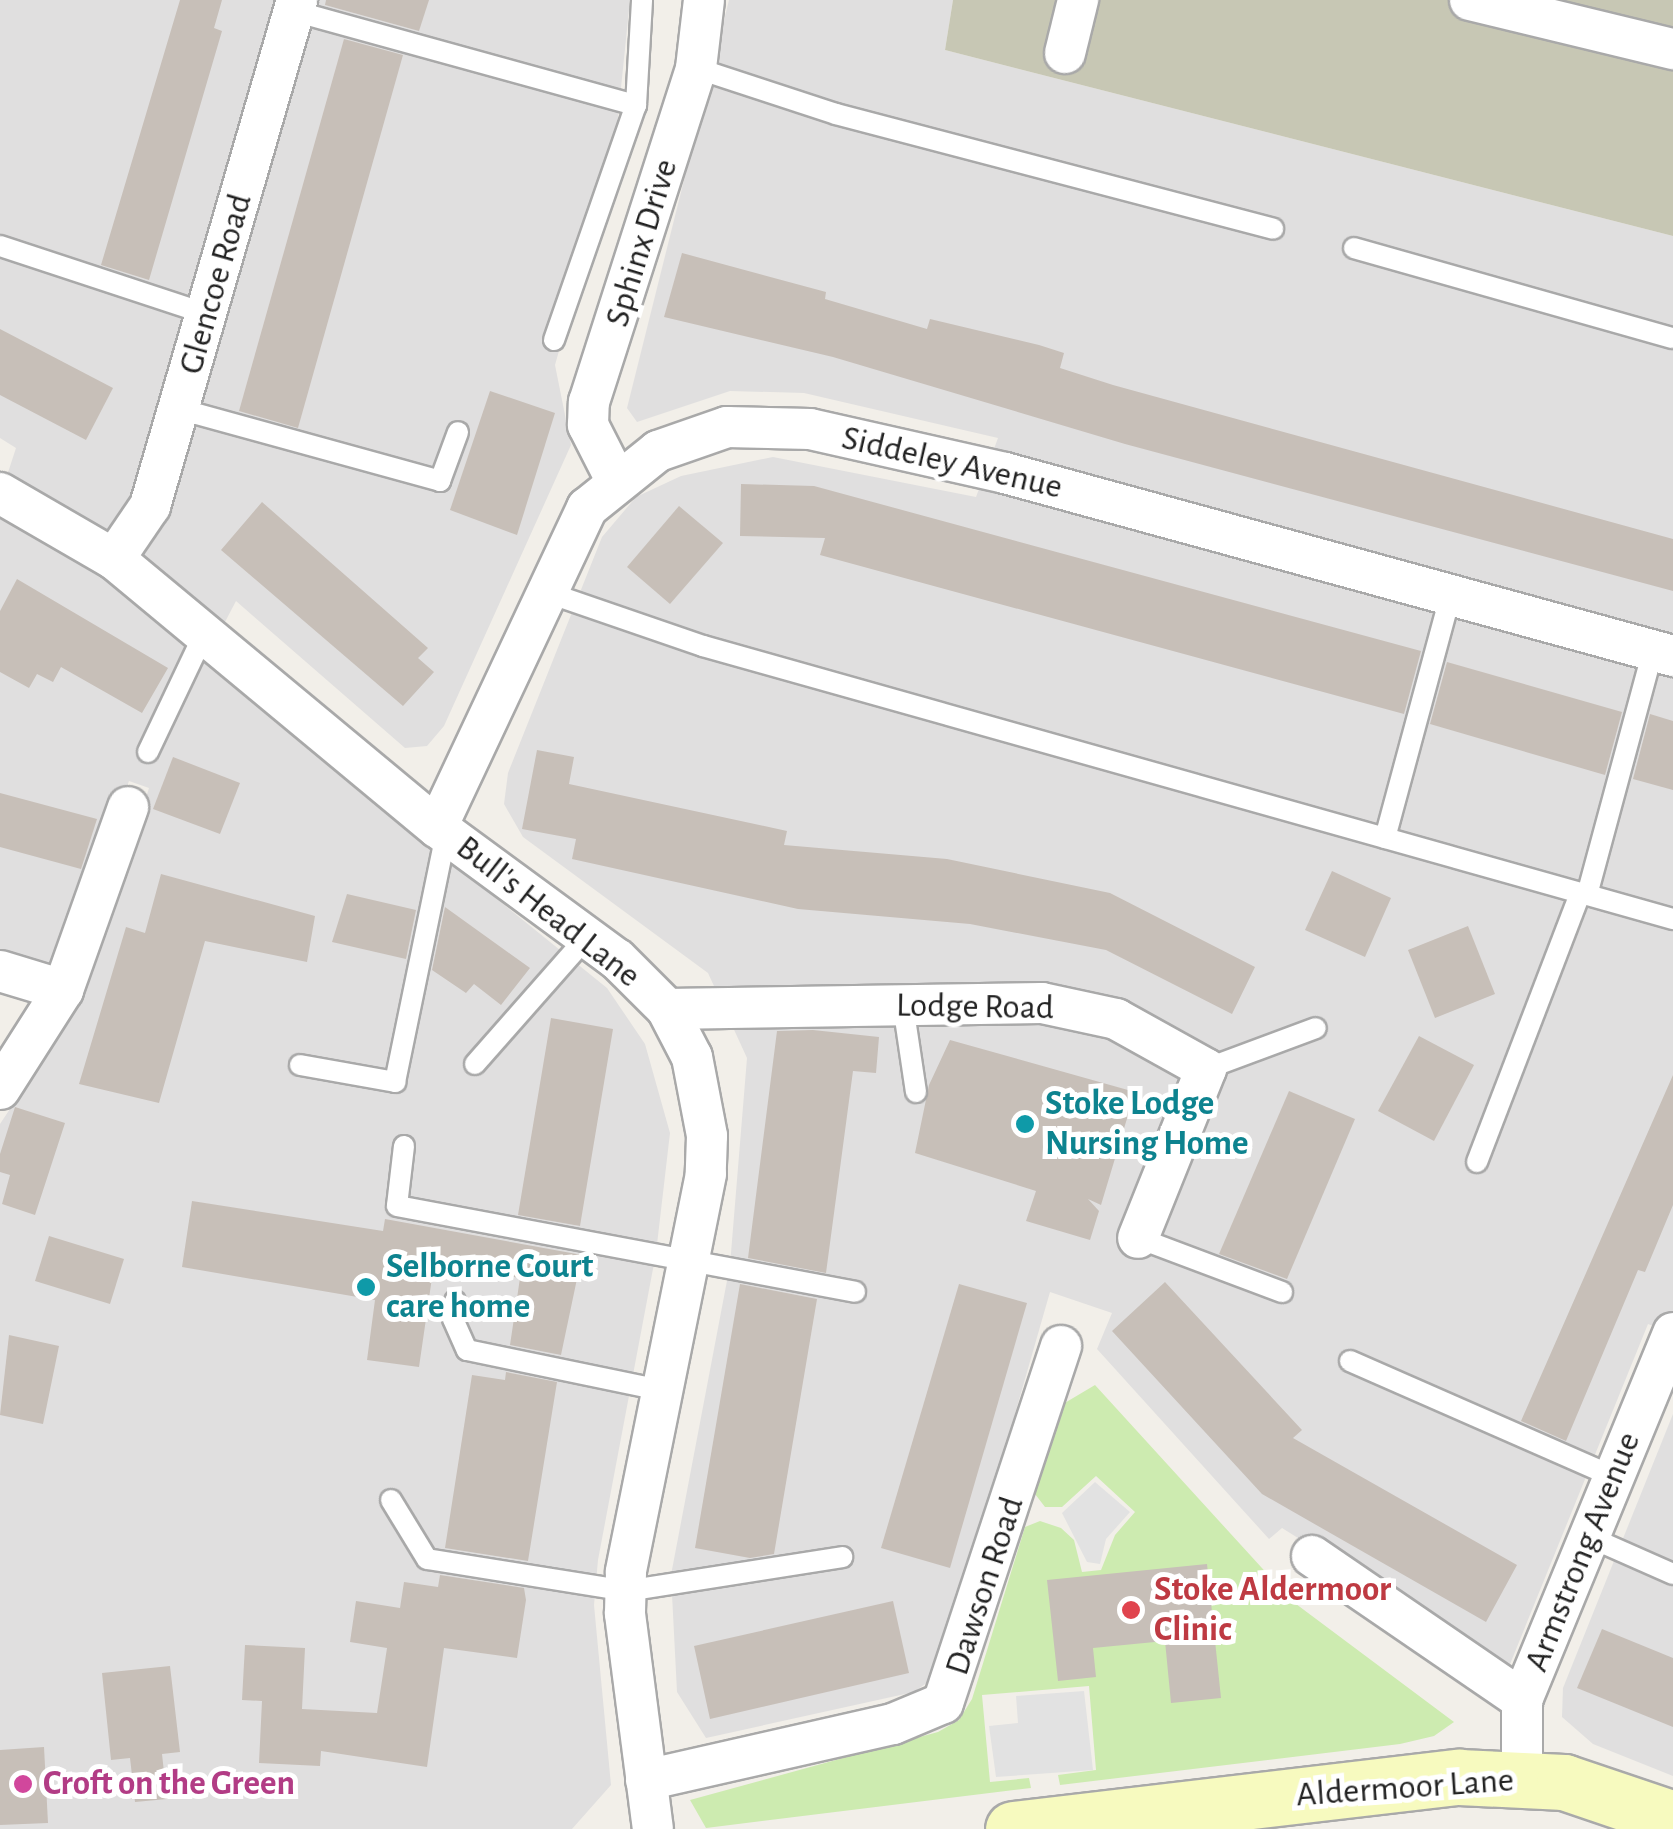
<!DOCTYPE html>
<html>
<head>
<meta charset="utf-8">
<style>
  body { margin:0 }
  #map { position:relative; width:1673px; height:1829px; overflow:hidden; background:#f2efe9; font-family:"Alegreya Sans",sans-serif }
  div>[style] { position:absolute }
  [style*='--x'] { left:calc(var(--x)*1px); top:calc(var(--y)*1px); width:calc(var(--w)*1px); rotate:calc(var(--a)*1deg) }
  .residential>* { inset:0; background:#e0dfdf }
  .construction>* { inset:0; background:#c7c7b4 }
  .grass>* { inset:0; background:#cdebb0 }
  .parking>* { inset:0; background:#e2e2e2 }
  .building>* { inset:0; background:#c7bfb8 }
  .roads { filter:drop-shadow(2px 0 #a9a9a9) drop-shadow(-2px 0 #a9a9a9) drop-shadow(0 2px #a9a9a9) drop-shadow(0 -2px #a9a9a9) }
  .lane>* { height:20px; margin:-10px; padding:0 10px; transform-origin:10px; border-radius:10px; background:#fff }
  .street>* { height:40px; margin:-20px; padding:0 20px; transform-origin:20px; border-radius:20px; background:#fff }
  .secondary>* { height:55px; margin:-27.5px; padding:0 27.5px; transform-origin:27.5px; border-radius:27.5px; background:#f7fabf }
  .dots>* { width:28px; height:28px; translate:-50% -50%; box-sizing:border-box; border:5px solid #fff; border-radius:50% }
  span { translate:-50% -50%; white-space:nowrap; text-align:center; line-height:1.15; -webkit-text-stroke:10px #fff; paint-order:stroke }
  .street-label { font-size:35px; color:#222 }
  .culture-label { font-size:35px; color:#0d838f; font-weight:700 }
  .left { translate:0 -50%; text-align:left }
  .health-label { font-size:35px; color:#be3a42; font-weight:700 }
  .hotel-label { font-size:35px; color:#b23c85; font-weight:700 }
</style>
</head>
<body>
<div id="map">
  <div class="residential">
    <i style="clip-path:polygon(0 0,630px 0,614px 156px,555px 365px,571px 445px,444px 726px,427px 746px,405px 748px,236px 601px,204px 662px,607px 988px,645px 1044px,670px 1133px,656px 1253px,598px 1560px,594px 1605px,611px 1785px,572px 1829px,0 1829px,0 1124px,79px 1005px,149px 788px,129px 781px,62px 958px,47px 967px,0 953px,0 497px,16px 448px,0 438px)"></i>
    <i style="clip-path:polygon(729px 0,953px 0,945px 50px,1673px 236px,1673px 1334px,1648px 1324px,1508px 1669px,1282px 1528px,1269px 1539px,1097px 1349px,1112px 1313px,1050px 1292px,943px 1664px,932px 1679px,914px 1692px,706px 1738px,677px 1692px,671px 1575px,730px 1265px,747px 1058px,708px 973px,523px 837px,504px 804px,508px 773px,602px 537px,636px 497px,681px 476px,773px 457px,976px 497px,998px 438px,804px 393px,730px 391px,637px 422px,627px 408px)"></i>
    <i style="clip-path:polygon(1673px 1414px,1673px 1776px,1593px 1744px,1562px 1717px,1563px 1688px)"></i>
  </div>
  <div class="construction">
    <i style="clip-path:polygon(953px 0,1673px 0,1673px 236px,945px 50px)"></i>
  </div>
  <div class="grass">
    <i style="clip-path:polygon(1095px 1385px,1292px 1601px,1454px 1722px,1434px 1736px,1400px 1744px,1060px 1785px,1058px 1775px,1096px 1770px,1089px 1686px,982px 1695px,990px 1782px,1029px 1778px,1031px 1788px,706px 1828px,690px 1800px,938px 1732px,959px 1720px,972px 1699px,1025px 1527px,1040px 1521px,1061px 1528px,1074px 1540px,1082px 1572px,1101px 1570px,1115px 1535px,1135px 1512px,1096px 1476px,1062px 1507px,1045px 1507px,1035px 1494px,1063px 1404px)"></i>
  </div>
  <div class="parking">
    <i style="clip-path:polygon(1095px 1482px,1130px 1512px,1106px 1539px,1100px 1564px,1087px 1562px,1062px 1513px)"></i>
    <i style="clip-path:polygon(1084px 1691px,1093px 1770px,996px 1777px,989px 1726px,1018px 1723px,1016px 1696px)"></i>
  </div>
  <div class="building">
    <i style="clip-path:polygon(180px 0,222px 0,214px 28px,222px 31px,149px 280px,101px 265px)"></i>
    <i style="clip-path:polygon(326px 0,429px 0,419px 31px,325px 5px)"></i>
    <i style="clip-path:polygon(344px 39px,403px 55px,298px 428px,239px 411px)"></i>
    <i style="clip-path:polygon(682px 253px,826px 292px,825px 299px,927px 329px,930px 319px,1039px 345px,1064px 353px,1060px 368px,1113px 385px,1673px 539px,1673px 591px,1125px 444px,833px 357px,664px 317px)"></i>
    <i style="clip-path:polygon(0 329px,113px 388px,86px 440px,0 395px)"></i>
    <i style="clip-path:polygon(490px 391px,555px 413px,517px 535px,450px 510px)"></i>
    <i style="clip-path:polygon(741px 484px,814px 486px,1421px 651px,1404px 714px,820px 555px,825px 538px,740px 536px)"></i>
    <i style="clip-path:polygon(262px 502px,428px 648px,418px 658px,434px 672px,403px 706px,221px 550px)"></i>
    <i style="clip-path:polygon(679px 506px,723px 543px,670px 604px,627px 567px)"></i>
    <i style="clip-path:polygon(17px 579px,168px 668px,142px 713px,61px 667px,53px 682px,37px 674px,29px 688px,0 672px,0 611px)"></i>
    <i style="clip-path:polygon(1447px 662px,1622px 712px,1605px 775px,1430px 724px)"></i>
    <i style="clip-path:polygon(1650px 714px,1673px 721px,1673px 790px,1633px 779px)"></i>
    <i style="clip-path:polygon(537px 750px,574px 757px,569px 784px,787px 831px,784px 845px,947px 859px,1110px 893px,1255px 967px,1232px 1014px,1106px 950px,970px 924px,798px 909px,572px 859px,576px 839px,522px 829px)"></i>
    <i style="clip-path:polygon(173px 757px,240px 783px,220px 834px,153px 809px)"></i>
    <i style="clip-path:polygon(0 793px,97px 819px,81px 869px,0 847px)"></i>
    <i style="clip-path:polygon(1332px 871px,1391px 898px,1365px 957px,1305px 930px)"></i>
    <i style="clip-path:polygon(161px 874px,315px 916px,307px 962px,205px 941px,159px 1103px,79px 1084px,126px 927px,145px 933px)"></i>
    <i style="clip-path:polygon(347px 894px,416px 910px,406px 959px,332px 942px)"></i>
    <i style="clip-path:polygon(445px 907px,530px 968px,501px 1005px,474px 984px,466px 993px,432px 970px)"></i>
    <i style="clip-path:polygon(1468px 926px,1495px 994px,1435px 1018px,1408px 950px)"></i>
    <i style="clip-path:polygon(551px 1018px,613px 1029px,580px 1226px,518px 1215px)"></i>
    <i style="clip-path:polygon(813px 1030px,879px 1037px,876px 1073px,853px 1071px,826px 1273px,748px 1258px,777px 1031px)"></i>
    <i style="clip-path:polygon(1419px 1036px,1474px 1065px,1434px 1141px,1378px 1111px)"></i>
    <i style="clip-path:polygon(950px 1040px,1135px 1092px,1101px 1205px,1088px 1199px,1099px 1211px,1090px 1240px,1026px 1221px,1036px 1191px,915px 1153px,929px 1085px)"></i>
    <i style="clip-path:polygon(1673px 1075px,1673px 1205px,1645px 1272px,1638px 1270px,1566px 1441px,1521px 1421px)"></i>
    <i style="clip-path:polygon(1289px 1091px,1355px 1119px,1287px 1279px,1219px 1254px)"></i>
    <i style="clip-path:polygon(15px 1107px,65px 1123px,35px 1215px,2px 1204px,10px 1175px,0 1172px,0 1154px)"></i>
    <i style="clip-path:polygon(192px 1201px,383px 1231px,385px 1219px,582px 1255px,561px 1355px,510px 1345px,520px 1278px,434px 1264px,419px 1367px,367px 1360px,375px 1300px,182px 1267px)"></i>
    <i style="clip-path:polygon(49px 1236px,124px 1259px,110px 1304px,35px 1281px)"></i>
    <i style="clip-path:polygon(1165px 1282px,1302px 1430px,1293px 1438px,1517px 1565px,1486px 1622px,1262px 1494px,1112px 1331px)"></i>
    <i style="clip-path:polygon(740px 1284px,817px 1299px,774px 1554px,750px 1558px,695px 1548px)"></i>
    <i style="clip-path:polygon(959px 1284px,1027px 1303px,950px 1568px,881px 1548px)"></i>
    <i style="clip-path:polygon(9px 1335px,59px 1346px,43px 1424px,0 1415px)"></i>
    <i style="clip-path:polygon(506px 1372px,557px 1382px,528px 1561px,445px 1548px,472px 1375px,505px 1380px)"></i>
    <i style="clip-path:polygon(1207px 1564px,1221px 1698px,1171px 1703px,1165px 1641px,1093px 1648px,1096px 1677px,1058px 1681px,1047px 1580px)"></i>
    <i style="clip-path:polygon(440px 1575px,524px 1588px,526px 1600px,517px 1658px,444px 1648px,427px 1767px,321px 1751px,320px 1766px,259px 1763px,262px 1701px,242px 1700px,245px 1645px,305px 1648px,302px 1709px,377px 1713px,387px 1648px,350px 1642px,356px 1601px,400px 1608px,404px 1582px,438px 1587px)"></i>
    <i style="clip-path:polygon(893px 1601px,909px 1673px,710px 1719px,694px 1646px)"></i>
    <i style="clip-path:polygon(1602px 1629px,1673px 1658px,1673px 1727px,1577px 1688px)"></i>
    <i style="clip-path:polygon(170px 1666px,180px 1752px,162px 1754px,167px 1799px,135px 1802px,130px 1758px,111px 1760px,102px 1673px)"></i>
    <i style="clip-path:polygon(44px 1747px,48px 1823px,0 1825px,0 1750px)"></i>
  </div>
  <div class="roads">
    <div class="lane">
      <i style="--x:294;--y:11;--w:355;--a:15.4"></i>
      <i style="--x:636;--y:105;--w:105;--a:-86.7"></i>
      <i style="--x:696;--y:68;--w:147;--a:18.2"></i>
      <i style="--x:836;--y:114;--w:452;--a:14.7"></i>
      <i style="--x:0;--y:246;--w:218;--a:18.2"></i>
      <i style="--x:1354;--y:248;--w:331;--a:15.8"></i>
      <i style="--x:554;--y:340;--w:249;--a:-70.8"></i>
      <i style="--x:179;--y:409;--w:271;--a:15.4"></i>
      <i style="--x:440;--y:481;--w:52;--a:-69.8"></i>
      <i style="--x:546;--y:592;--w:166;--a:19"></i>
      <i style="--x:703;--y:646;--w:1008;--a:15.72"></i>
      <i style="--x:148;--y:752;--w:131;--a:-64.6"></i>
      <i style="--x:1385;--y:838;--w:254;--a:-74.9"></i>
      <i style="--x:1587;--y:895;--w:254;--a:-74.9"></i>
      <i style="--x:903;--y:1005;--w:88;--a:81.5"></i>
      <i style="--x:475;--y:1064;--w:169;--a:-48.6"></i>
      <i style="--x:300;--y:1065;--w:97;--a:10.1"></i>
      <i style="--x:395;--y:1082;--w:253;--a:-78.4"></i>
      <i style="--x:1206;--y:1069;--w:117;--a:-20.4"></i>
      <i style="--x:404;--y:1146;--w:60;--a:96.7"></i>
      <i style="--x:397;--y:1206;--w:466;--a:10.6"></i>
      <i style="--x:1477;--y:1162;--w:288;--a:-69"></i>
      <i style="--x:1138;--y:1238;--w:154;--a:20.6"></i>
      <i style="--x:455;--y:1301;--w:18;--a:96"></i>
      <i style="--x:453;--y:1319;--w:34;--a:66"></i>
      <i style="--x:467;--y:1350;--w:198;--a:11.7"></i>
      <i style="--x:1350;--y:1361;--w:288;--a:23.7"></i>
      <i style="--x:391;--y:1500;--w:69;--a:58.6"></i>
      <i style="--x:427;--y:1559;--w:202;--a:9.1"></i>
      <i style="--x:626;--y:1591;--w:219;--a:-8.9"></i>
      <i style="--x:1589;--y:1537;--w:92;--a:23.8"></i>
    </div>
    <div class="street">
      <i style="--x:1470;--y:0;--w:209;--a:13.6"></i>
      <i style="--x:1065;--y:53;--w:55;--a:-76.2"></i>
      <i style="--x:616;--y:480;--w:62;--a:-117"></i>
      <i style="--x:588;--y:425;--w:23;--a:-88"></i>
      <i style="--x:589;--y:402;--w:351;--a:-72.2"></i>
      <i style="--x:696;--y:68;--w:68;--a:-83.3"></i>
      <i style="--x:0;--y:493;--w:132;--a:30.1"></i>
      <i style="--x:114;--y:559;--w:420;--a:39.7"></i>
      <i style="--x:437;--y:827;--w:223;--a:36.3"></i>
      <i style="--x:617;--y:959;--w:71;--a:45"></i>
      <i style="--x:667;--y:1009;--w:54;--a:62.5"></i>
      <i style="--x:692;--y:1057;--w:80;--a:79.2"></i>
      <i style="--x:707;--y:1136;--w:38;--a:92"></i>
      <i style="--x:706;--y:1174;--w:406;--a:101.4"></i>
      <i style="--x:626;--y:1572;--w:42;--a:91.4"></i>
      <i style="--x:625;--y:1614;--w:217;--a:82.6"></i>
      <i style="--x:114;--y:559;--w:64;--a:-55.8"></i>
      <i style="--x:150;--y:506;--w:527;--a:-73.8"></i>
      <i style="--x:437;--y:827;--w:353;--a:-64.8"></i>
      <i style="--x:587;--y:508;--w:91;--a:-38.8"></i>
      <i style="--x:658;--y:451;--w:73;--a:-19.2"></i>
      <i style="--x:727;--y:427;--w:83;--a:1.4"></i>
      <i style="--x:810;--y:429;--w:200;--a:12.7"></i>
      <i style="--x:1005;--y:473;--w:693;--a:15.32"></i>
      <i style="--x:0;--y:971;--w:66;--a:16.8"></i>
      <i style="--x:667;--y:1009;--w:375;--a:-0.9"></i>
      <i style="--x:1042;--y:1003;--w:76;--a:12.2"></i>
      <i style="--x:1116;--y:1019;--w:103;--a:29.1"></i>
      <i style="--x:1206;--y:1069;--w:182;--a:111.9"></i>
      <i style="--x:0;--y:1089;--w:117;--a:-57.5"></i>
      <i style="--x:63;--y:990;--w:194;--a:-70.4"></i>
      <i style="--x:1312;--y:1556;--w:255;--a:34.4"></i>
      <i style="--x:1522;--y:1776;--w:76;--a:-90"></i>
      <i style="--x:1522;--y:1700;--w:397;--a:-67.6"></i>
      <i style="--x:646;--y:1780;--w:253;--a:-12.8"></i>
      <i style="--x:893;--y:1724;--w:54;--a:-22.8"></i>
      <i style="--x:943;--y:1703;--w:376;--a:-71.7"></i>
    </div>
    <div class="secondary">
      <i style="--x:1013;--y:1829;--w:449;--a:-6.7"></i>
      <i style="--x:1459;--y:1777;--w:105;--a:2.7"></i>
      <i style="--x:1564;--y:1782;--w:115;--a:18.7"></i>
    </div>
  </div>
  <div class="dots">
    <i style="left:1025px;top:1124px;background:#0f9aa8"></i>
    <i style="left:366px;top:1287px;background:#0f9aa8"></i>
    <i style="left:1131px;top:1610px;background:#e0444e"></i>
    <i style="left:23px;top:1784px;background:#d1479c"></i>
  </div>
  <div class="street-label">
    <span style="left:642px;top:243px;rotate:-73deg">Sphinx Drive</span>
    <span style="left:216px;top:284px;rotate:-74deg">Glencoe Road</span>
    <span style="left:952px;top:463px;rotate:13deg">Siddeley Avenue</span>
    <span style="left:548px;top:912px;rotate:38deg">Bull's Head Lane</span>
    <span style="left:975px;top:1007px;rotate:1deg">Lodge Road</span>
    <span style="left:1583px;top:1552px;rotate:-68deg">Armstrong Avenue</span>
    <span style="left:985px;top:1586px;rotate:-72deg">Dawson Road</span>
    <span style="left:1405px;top:1788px;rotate:-4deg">Aldermoor Lane</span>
  </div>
  <div class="culture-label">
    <span class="left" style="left:1045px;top:1124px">Stoke Lodge<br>Nursing Home</span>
    <span class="left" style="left:386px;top:1287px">Selborne Court<br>care home</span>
  </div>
  <div class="health-label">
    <span class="left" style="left:1154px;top:1610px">Stoke Aldermoor<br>Clinic</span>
  </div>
  <div class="hotel-label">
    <span class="left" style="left:43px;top:1784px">Croft on the Green</span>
  </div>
</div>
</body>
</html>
